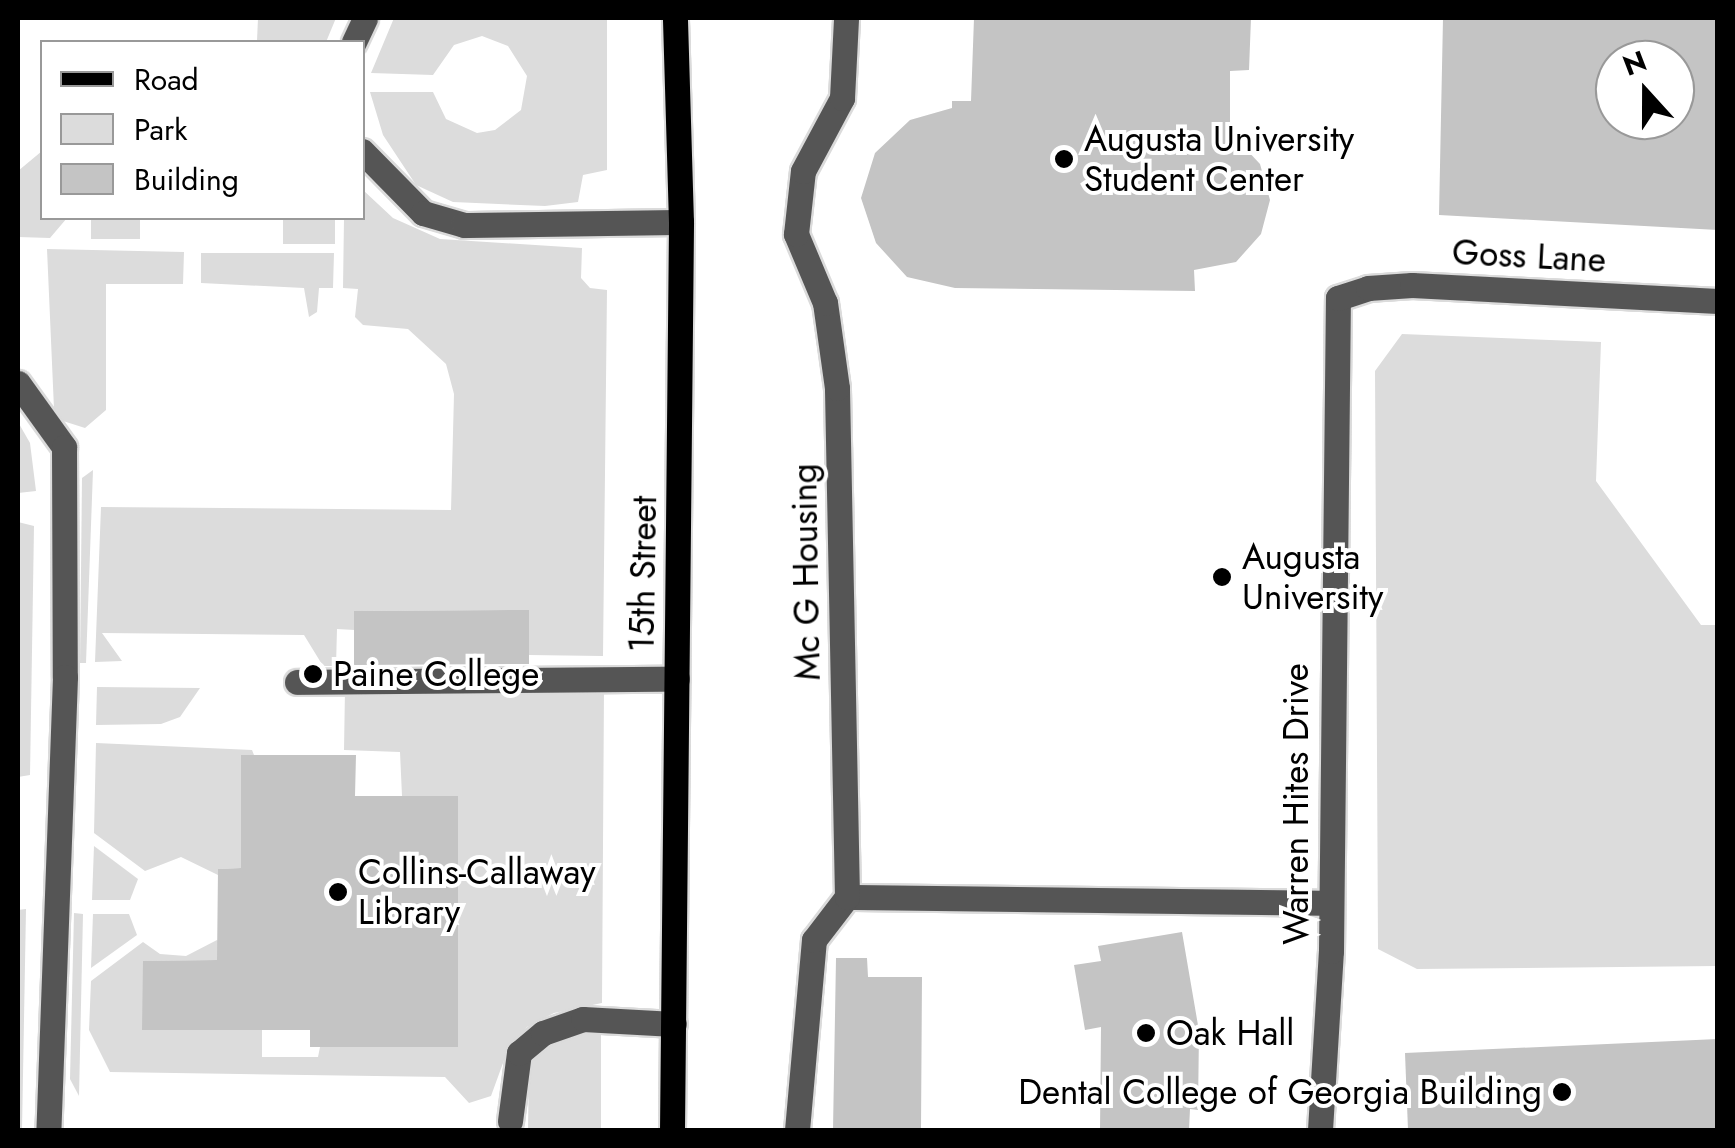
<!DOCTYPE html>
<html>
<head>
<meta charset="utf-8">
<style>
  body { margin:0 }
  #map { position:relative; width:1735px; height:1148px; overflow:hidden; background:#fff; font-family:Jost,sans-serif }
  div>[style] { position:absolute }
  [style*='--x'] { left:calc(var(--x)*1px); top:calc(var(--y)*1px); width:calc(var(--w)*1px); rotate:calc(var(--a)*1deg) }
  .green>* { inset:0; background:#dcdcdc }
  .building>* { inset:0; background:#c4c4c4 }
  .roads { filter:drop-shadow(2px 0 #dbdbdb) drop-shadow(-2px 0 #dbdbdb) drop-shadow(0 2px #dbdbdb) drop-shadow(0 -2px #dbdbdb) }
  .minor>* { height:25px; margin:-12.5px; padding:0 12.5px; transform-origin:12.5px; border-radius:12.5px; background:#555 }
  .major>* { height:25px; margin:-12.5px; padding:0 12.5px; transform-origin:12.5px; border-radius:12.5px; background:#000 }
  .dots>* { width:28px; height:28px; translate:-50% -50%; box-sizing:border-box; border:5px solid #fff; border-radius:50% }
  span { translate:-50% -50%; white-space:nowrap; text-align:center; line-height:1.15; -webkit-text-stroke:8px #fff; paint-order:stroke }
  .poi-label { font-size:35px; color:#000 }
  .left { translate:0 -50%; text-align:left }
  .right { translate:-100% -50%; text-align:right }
  .street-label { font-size:35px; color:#000 }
  .frame { position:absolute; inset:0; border:20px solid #000; pointer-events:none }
  .legend { position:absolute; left:40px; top:40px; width:325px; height:180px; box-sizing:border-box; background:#fff; border:2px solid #999; margin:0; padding:12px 18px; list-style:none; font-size:30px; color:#000 }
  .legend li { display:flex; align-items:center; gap:20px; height:50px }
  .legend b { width:50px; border:2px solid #999 }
  .north { position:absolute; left:1595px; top:40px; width:100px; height:100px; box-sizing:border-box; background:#fff; border:2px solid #999; border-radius:50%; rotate:339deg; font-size:28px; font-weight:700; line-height:40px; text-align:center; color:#000 }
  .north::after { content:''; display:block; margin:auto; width:35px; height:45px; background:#000; clip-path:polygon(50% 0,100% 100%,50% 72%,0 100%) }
</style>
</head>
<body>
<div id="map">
  <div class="green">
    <i style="clip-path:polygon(258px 18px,336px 18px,326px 42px,257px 41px)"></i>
    <i style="clip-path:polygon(394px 18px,607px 18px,607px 170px,583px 175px,578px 202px,545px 206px,453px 202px,416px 185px,383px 135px,370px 92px,433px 92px,446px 119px,477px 133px,495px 130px,521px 110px,527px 76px,508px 46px,482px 36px,454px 45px,433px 75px,371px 73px)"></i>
    <i style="clip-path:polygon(42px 151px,42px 218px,67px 218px,50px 238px,18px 237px,18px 171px)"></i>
    <i style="clip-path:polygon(363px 190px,393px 218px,440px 239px,582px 248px,581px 278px,590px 288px,607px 290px,603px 656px,529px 655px,528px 610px,355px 611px,355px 630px,337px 629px,336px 666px,323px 666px,304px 635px,102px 633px,122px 661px,95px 662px,101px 507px,451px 510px,454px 394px,446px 364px,408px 329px,363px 325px,355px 317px,358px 289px,343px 288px,344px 218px,362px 218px)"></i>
    <i style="clip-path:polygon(91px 218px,140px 218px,140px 239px,91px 239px)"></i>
    <i style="clip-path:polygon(283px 218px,335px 218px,335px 244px,283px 244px)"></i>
    <i style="clip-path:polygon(47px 249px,184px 252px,183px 284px,106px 284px,106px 410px,85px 428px,60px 420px,54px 409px)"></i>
    <i style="clip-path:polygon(201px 253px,334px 253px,333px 288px,319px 288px,317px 312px,309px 317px,304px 288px,201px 283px)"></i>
    <i style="clip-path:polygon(1402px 334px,1601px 342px,1596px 481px,1701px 625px,1717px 625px,1717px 966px,1417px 969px,1378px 949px,1375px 371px)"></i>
    <i style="clip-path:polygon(18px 422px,30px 443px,36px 491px,18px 493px)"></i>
    <i style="clip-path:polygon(93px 470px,86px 663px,80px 663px,82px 478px)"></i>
    <i style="clip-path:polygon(18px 522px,34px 526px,30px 775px,18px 777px)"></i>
    <i style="clip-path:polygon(97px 687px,200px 688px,180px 717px,161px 724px,96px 725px)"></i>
    <i style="clip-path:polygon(604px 688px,602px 1003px,554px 1013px,527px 1027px,507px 1052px,491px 1096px,469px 1103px,445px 1077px,110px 1072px,89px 1030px,91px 981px,143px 942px,160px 954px,186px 956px,217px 940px,239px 960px,143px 961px,143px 1030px,262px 1030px,262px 1057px,318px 1057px,320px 1047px,458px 1047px,458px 796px,402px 796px,400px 752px,344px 750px,345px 689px)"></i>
    <i style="clip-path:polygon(96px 743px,252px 750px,254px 755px,241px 756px,241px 868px,218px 869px,218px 875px,181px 857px,145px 871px,94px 833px)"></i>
    <i style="clip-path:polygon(94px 846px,138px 879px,130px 900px,92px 900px)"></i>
    <i style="clip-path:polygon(26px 909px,22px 1130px,18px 1130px,18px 910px)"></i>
    <i style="clip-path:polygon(74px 913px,83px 914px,79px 1096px,70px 1079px)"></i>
    <i style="clip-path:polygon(93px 914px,129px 914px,137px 935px,91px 968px)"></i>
    <i style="clip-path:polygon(576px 1030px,601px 1031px,601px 1130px,528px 1130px,529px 1064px,540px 1047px)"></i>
  </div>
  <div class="building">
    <i style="clip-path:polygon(974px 18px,1251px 18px,1249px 70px,1230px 71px,1230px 132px,1260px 164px,1270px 200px,1261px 234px,1236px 262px,1194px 270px,1195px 291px,955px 288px,907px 277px,876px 243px,861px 198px,875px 153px,910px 120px,952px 108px,952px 101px,971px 101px)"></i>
    <i style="clip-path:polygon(evenodd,1443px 18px,1718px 18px,1718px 230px,1439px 215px,1443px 18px,1615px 60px,1675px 60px,1675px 120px,1615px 120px,1615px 60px)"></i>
    <i style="clip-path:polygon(529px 610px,529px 664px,354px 665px,354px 611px)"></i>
    <i style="clip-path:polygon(241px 755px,356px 755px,355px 796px,458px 796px,458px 1047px,310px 1047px,310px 1030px,142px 1030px,143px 961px,217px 960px,218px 869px,241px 868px)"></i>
    <i style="clip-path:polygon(1182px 932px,1199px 1031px,1198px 1110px,1190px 1109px,1189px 1130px,1100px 1130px,1101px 1027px,1085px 1030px,1074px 965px,1101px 961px,1098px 946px)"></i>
    <i style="clip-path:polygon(836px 958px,867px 958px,868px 977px,922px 977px,921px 1130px,833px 1130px)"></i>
    <i style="clip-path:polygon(1718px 1039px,1718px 1130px,1408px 1130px,1405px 1053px)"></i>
  </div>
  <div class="roads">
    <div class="minor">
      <i style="--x:354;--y:42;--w:26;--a:-65"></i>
      <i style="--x:362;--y:151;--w:87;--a:45.5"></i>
      <i style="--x:423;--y:213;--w:43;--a:16.3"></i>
      <i style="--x:464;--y:225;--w:217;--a:-0.8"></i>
      <i style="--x:18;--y:383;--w:79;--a:54.3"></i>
      <i style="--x:64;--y:447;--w:230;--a:89.8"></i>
      <i style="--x:65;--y:677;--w:453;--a:92.1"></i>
      <i style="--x:297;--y:682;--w:380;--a:-0.5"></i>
      <i style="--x:847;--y:897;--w:482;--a:0.7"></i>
      <i style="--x:510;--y:1121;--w:69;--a:-82.5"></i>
      <i style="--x:519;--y:1053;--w:31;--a:-40"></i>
      <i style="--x:543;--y:1033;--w:42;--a:-19.3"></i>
      <i style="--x:583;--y:1019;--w:91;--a:3.1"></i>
      <i style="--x:797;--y:1130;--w:191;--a:-84.9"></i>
      <i style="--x:814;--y:940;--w:54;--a:-52.5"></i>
      <i style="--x:847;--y:897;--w:509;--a:-91.13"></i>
      <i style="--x:837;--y:388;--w:86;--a:-98"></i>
      <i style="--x:825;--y:303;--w:75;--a:-112.8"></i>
      <i style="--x:796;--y:234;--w:63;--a:-83.7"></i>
      <i style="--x:803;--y:171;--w:83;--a:-61.9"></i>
      <i style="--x:842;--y:98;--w:80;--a:-87.1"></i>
      <i style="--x:1320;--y:1130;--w:179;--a:-86.5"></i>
      <i style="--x:1331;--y:951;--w:653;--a:-89.39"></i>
      <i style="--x:1338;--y:298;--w:32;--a:-18"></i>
      <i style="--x:1368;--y:288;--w:44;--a:-3.9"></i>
      <i style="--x:1412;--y:285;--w:306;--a:3"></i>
    </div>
    <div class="major">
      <i style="--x:672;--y:1130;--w:908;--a:-89.43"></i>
      <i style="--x:681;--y:222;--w:204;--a:-91.7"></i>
    </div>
  </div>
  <div class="dots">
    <i style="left:1064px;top:159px;background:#000"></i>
    <i style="left:1222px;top:577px;background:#000"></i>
    <i style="left:313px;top:674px;background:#000"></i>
    <i style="left:338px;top:892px;background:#000"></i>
    <i style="left:1146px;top:1033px;background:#000"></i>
    <i style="left:1562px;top:1092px;background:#000"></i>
  </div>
  <div class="poi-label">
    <span class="left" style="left:1084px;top:159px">Augusta University<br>Student Center</span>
    <span class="left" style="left:1242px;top:577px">Augusta<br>University</span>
    <span class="left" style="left:333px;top:674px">Paine College</span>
    <span class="left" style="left:358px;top:892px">Collins-Callaway<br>Library</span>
    <span class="left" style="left:1166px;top:1033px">Oak Hall</span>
    <span class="right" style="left:1542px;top:1092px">Dental College of Georgia Building</span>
  </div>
  <div class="street-label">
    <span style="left:1529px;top:256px;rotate:3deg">Goss Lane</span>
    <span style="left:806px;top:572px;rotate:-91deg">Mc G Housing</span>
    <span style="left:643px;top:574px;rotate:-89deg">15th Street</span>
    <span style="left:1296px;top:804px;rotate:-90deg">Warren Hites Drive</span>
  </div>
  <div class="frame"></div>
  <ul class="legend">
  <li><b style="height:12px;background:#000"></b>Road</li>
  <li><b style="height:28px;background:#dcdcdc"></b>Park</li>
  <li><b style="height:28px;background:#c4c4c4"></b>Building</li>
  </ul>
  <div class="north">N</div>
</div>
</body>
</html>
